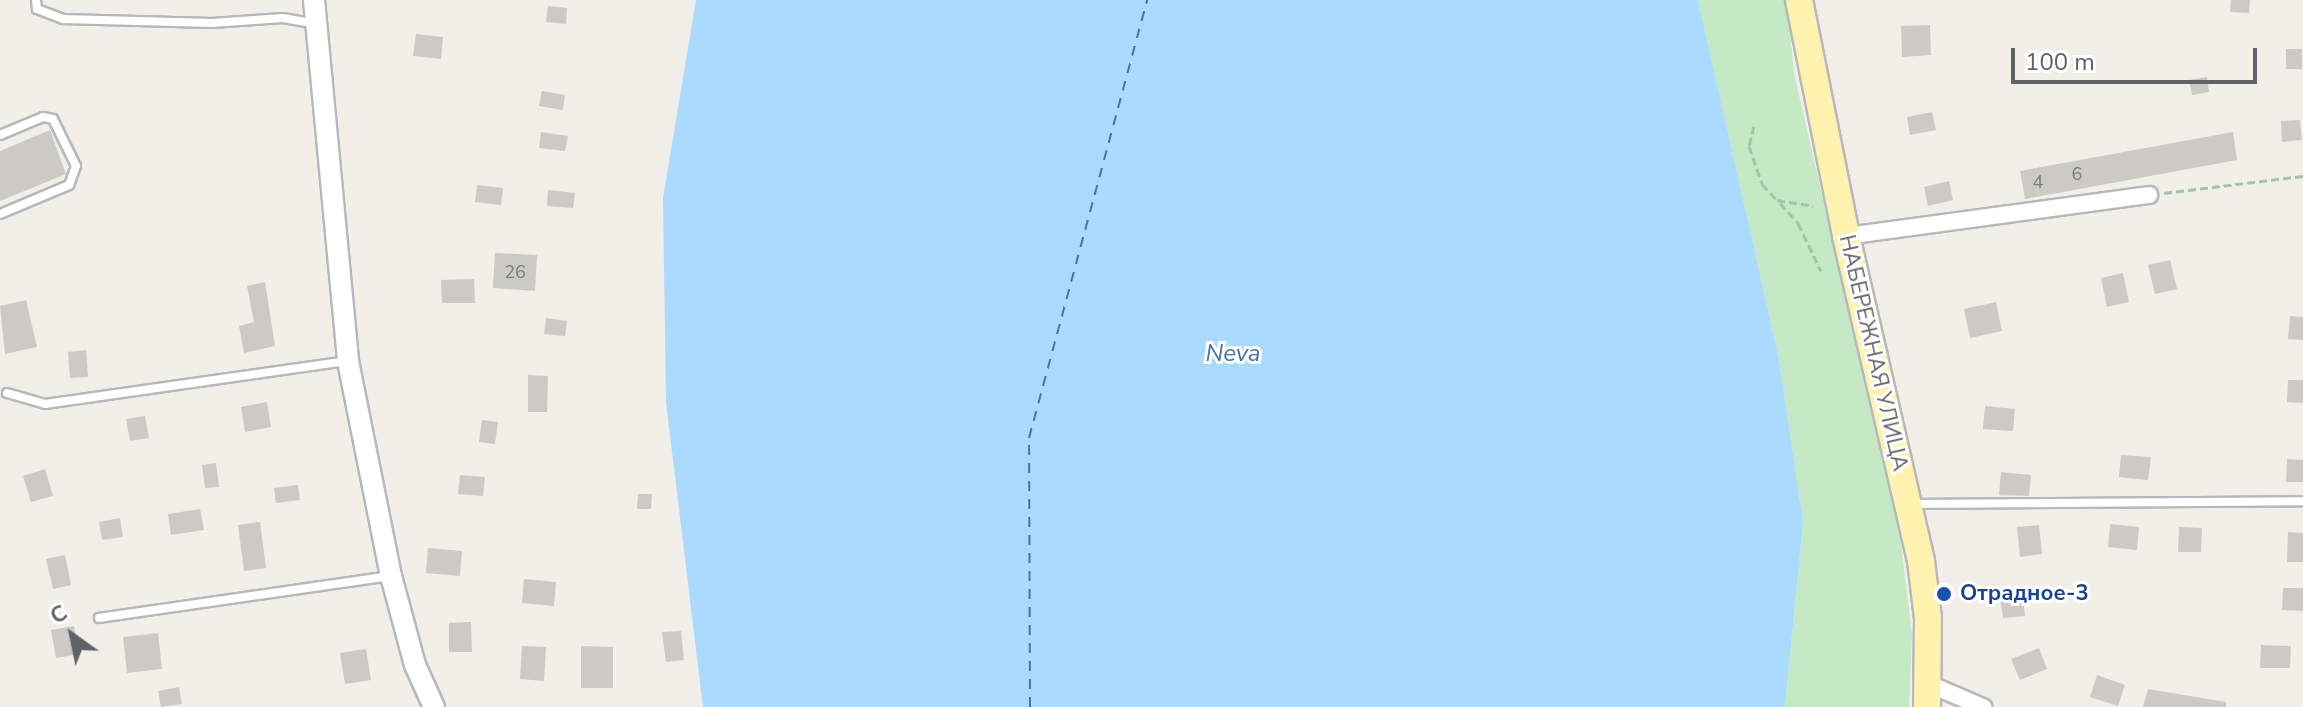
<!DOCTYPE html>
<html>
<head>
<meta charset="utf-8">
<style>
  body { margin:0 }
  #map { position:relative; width:2303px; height:707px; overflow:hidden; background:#f1efe8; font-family:"Nunito Sans",sans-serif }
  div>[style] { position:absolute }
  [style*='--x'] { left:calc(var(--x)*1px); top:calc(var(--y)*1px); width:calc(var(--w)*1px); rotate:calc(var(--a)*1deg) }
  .green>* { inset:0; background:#c5e8c5 }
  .water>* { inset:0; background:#aadaff }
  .ferry>* { height:2px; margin-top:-1px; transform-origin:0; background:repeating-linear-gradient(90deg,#4174aa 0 10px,transparent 0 18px) }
  .building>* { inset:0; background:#cccac5 }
  .path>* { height:3px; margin-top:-1.5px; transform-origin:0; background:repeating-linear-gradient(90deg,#9cc7a9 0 8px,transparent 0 12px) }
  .roads { filter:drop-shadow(2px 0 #b5b8bc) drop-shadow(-2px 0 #b5b8bc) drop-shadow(0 2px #b5b8bc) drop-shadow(0 -2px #b5b8bc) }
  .service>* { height:8px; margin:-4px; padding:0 4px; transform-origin:4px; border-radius:4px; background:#fff }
  .minor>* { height:16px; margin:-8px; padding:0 8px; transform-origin:8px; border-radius:8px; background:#fff }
  .tertiary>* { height:20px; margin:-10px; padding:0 10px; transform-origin:10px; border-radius:10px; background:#fff }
  .primary>* { height:26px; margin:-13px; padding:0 13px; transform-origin:13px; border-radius:13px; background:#fff2af }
  .dots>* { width:22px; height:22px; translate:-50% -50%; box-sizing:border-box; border:4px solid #fff; border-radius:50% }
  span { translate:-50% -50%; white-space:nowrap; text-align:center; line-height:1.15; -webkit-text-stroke:6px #fff; paint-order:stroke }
  .number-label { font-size:18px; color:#7a7d7f }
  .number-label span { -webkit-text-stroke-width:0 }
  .street-label { font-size:22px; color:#5f6368 }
  .transit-label { font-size:22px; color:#164399; font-weight:700 }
  .left { translate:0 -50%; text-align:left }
  .water-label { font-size:24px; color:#4174aa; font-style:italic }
  .north { position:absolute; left:32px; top:595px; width:80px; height:80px; -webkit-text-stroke:6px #fff; paint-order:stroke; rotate:327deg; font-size:22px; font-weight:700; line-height:32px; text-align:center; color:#5f6368 }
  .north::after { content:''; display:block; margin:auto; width:28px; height:36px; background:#5f6368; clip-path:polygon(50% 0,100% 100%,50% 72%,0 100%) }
  .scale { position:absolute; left:2011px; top:48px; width:246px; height:36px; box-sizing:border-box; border:4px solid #5f6368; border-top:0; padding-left:10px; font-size:24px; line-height:28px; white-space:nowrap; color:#5f6368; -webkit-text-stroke:6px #fff; paint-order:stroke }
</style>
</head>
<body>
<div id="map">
  <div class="green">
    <i style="clip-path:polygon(1698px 0,1787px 0,1794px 73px,1900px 536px,1912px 635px,1909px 707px,1785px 707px,1803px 522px,1779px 359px)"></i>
  </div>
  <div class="water">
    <i style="clip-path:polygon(696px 0,1698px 0,1779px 359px,1803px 522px,1785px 707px,703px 707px,666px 402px,663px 198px)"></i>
  </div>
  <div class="ferry">
    <i style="--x:1030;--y:707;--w:269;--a:-90.2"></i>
    <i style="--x:1029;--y:438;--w:454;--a:-74.9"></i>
  </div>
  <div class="building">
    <i style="clip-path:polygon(2231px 0,2250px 0,2249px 13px,2230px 12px)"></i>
    <i style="clip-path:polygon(548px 6px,567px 8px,566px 24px,546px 22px)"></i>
    <i style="clip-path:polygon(1930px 25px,1931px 55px,1902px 57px,1901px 26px)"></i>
    <i style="clip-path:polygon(416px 34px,443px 37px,441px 59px,413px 56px)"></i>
    <i style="clip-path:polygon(2286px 49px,2302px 49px,2302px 69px,2286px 69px)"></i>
    <i style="clip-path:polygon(2207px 77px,2209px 92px,2192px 95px,2189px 80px)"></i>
    <i style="clip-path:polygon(542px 91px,565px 95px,563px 110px,539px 106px)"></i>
    <i style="clip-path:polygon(1932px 112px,1936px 130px,1910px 135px,1907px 117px)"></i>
    <i style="clip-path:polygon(2300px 120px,2302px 140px,2282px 142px,2281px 121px)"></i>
    <i style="clip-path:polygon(50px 130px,66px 174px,0 201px,0 151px)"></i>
    <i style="clip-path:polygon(541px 132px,568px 136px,565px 151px,539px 148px)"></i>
    <i style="clip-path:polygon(2233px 132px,2237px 160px,2025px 199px,2020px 171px)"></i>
    <i style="clip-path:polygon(1949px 181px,1953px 200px,1928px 206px,1924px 187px)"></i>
    <i style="clip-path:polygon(477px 185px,503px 188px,501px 205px,475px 202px)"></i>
    <i style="clip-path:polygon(548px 190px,575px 193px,573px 208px,547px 206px)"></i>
    <i style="clip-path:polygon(495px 253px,537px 255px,535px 291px,493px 288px)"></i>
    <i style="clip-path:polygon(2170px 260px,2177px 289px,2155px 294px,2148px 265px)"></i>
    <i style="clip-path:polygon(2123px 273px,2129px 302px,2107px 307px,2101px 278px)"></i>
    <i style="clip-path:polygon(474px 279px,475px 303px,442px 303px,441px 280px)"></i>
    <i style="clip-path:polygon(265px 282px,275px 346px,244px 353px,239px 326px,254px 322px,247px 286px)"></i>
    <i style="clip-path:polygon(26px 300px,37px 347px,5px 354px,0 306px)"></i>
    <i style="clip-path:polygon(1996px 302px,2002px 331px,1970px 338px,1964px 309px)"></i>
    <i style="clip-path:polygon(2290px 316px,2303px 317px,2303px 340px,2288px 339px)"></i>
    <i style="clip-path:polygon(546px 318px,567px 321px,565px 336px,544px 334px)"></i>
    <i style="clip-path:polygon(86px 350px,88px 377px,70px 378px,68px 352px)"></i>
    <i style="clip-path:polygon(528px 375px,548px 376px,547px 412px,528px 412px)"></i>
    <i style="clip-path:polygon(2288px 380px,2303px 380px,2303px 403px,2287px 402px)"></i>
    <i style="clip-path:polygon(267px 402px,271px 427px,245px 432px,241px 407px)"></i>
    <i style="clip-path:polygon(1985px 406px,2015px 409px,2013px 431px,1983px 429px)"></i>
    <i style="clip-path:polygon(145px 416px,149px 438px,130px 441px,126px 419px)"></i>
    <i style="clip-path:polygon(482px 420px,498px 422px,495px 444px,479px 442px)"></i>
    <i style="clip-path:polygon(2121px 455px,2151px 457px,2148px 480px,2119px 477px)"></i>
    <i style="clip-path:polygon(2287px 459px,2303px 460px,2303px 482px,2286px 482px)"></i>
    <i style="clip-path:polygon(216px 463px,219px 487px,205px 488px,202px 465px)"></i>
    <i style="clip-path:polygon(45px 469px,53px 496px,31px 502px,23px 476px)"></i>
    <i style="clip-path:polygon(2001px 472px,2031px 475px,2029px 496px,1999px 495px)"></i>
    <i style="clip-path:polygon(460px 475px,485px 477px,483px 496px,458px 494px)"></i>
    <i style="clip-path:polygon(298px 485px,300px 500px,276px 503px,274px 488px)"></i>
    <i style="clip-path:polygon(638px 494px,652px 494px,651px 509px,637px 509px)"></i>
    <i style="clip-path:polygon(200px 509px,204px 530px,171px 535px,168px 514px)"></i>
    <i style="clip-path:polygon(120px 518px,123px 537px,102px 540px,99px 522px)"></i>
    <i style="clip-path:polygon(260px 522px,266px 568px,244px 571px,238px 525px)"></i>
    <i style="clip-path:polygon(2110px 524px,2139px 527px,2137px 550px,2108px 547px)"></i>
    <i style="clip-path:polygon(2039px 525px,2042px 554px,2020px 557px,2017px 527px)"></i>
    <i style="clip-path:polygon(2179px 527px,2202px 528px,2201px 552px,2178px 552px)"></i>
    <i style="clip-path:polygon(2288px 532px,2303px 533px,2303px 562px,2287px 562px)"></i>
    <i style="clip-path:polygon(428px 548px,462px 551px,460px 576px,426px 573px)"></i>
    <i style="clip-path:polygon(65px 555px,71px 585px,53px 589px,46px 559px)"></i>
    <i style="clip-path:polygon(524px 579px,556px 582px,554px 606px,522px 603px)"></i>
    <i style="clip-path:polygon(2022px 586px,2025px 616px,2003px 618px,1999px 589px)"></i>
    <i style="clip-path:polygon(2283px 588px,2303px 588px,2303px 611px,2282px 610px)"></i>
    <i style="clip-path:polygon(471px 622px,472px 652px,449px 652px,449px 623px)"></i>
    <i style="clip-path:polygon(74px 626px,79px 654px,56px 658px,51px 630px)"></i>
    <i style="clip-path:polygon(681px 631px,684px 660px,666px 662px,662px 632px)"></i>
    <i style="clip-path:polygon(158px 633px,162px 669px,127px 673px,123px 637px)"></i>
    <i style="clip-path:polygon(2261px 645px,2291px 646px,2290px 668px,2260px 668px)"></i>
    <i style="clip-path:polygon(522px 646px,546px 647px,544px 681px,520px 679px)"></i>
    <i style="clip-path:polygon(581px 646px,613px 647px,613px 688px,581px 688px)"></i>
    <i style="clip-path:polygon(2039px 648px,2047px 669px,2020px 680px,2011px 659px)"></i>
    <i style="clip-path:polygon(366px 649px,371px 680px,345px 684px,340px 653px)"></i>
    <i style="clip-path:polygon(2097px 675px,2125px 685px,2118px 706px,2090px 697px)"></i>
    <i style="clip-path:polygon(179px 687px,182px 704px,161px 707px,158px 691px)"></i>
    <i style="clip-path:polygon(2148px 689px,2226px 702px,2226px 707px,2143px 707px)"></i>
  </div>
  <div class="path">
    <i style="--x:1754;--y:126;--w:21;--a:104"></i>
    <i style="--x:1749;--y:146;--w:40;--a:71.1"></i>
    <i style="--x:1762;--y:184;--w:22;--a:47"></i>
    <i style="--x:1777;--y:200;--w:37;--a:9"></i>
    <i style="--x:2164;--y:193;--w:140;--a:-7"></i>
    <i style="--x:1780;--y:203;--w:27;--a:48"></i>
    <i style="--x:1798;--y:223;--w:53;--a:64.4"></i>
  </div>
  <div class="roads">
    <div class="service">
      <i style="--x:36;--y:0;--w:9;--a:84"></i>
      <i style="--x:37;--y:9;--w:28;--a:21"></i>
      <i style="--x:63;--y:19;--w:149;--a:1.5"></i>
      <i style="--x:212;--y:23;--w:71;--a:-4"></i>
      <i style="--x:283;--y:18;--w:34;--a:10"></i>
      <i style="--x:0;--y:135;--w:47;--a:-22.7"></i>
      <i style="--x:43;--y:117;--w:10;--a:11"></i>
      <i style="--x:53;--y:119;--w:52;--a:63.9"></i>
      <i style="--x:76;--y:166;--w:20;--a:110"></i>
      <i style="--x:69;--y:185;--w:75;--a:157.2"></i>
      <i style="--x:7;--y:393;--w:40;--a:16"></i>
      <i style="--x:45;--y:404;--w:306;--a:-8.1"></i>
      <i style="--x:1912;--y:504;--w:391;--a:-0.4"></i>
      <i style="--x:99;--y:618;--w:294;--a:-8.2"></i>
    </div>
    <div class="minor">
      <i style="--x:1846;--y:236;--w:306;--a:-7.7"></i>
      <i style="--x:1929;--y:684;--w:59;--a:23.1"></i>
    </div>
    <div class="tertiary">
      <i style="--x:314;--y:0;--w:363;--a:84.6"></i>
      <i style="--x:348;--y:361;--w:219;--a:78.7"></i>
      <i style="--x:391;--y:576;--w:92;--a:74.9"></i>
      <i style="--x:415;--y:665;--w:46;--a:65.7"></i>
    </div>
    <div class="primary">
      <i style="--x:1799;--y:0;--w:241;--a:78.7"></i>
      <i style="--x:1846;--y:236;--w:334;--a:77"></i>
      <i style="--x:1921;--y:561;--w:57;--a:83"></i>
      <i style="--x:1928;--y:618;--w:89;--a:90.6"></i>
    </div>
  </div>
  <div class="dots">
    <i style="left:1944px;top:594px;background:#1a4fb4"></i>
  </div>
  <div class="number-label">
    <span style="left:2077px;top:174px">6</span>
    <span style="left:2038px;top:182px">4</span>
    <span style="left:515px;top:272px">26</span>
  </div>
  <div class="street-label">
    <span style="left:1873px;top:353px;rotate:77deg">НАБЕРЕЖНАЯ УЛИЦА</span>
  </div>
  <div class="transit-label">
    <span class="left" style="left:1960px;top:594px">Отрадное-3</span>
  </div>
  <div class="water-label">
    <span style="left:1233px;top:354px">Neva</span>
  </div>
  <div class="north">С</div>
  <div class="scale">100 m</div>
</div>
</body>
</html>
